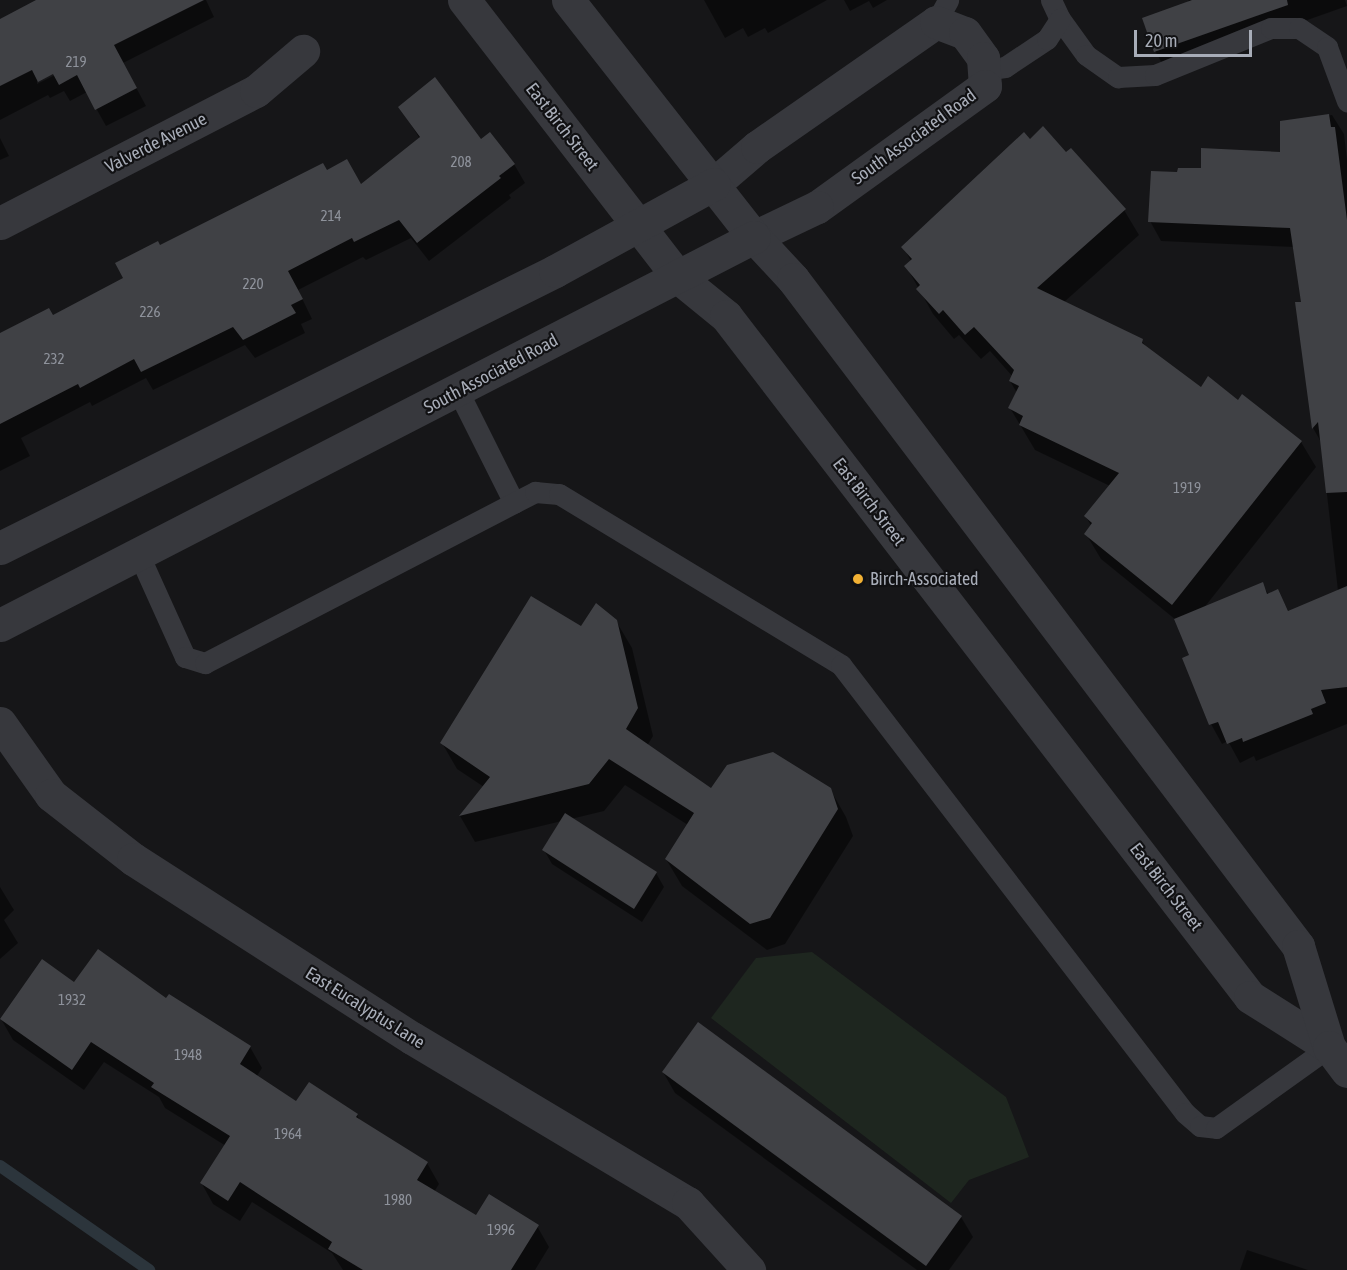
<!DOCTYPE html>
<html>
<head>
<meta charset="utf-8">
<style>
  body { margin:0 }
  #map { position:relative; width:1347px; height:1270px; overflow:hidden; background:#161618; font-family:"Asap Condensed",sans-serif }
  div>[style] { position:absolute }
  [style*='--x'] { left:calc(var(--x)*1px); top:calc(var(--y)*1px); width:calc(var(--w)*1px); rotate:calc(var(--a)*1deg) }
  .green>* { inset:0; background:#1e261f }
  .shadow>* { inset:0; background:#0007 }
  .stream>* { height:12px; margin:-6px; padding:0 6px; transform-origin:6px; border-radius:6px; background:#2c353c }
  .building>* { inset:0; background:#404145 }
  .service>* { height:21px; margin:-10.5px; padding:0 10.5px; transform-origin:10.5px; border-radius:10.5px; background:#37383d }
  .minor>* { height:33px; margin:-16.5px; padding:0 16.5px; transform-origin:16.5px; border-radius:16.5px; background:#37383d }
  .tertiary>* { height:33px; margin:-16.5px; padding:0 16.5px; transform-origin:16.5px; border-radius:16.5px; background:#37383d }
  .dots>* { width:16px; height:16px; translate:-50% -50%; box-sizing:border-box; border:3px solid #111113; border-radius:50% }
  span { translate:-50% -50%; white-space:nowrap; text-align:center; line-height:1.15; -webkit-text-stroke:4.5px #111113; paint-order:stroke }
  .number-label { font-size:15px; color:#8e929b }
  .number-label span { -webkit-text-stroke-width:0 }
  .street-label { font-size:18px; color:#a8adb8 }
  .poi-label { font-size:18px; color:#a8adb8 }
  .left { translate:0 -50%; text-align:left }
  .scale { position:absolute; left:1134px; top:30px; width:118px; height:27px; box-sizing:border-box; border:3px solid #a8adb8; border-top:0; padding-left:8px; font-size:18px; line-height:21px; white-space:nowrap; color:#a8adb8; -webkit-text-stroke:4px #111113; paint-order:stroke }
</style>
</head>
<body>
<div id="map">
  <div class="green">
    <i style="clip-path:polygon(812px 952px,1006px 1097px,1029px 1157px,969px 1180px,951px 1203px,711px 1018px,756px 958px)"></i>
  </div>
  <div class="shadow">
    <i style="clip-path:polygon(evenodd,39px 0,206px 0,214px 17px,123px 63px,146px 106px,106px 126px,87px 92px,70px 101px,64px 91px,50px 98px,48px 95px,0 120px,0 21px,39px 0,59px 69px,61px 72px,37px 84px,37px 81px,59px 69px)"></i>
    <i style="clip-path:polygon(704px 0,827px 0,768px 33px,765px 28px,748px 37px,743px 28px,725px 38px)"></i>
    <i style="clip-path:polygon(844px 0,887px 0,873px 8px,869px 1px,850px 11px)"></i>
    <i style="clip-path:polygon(1189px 0,1345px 0,1347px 6px,1166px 70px,1155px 51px)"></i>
    <i style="clip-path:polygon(400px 107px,481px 141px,514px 164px,525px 183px,509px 195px,511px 198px,429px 261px,411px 238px,366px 260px,363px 257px,298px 290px,312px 319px,301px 324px,305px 333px,255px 358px,245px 345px,153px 390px,146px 378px,92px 406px,90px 402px,21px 438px,30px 456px,0 471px,0 334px,52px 316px,125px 279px,160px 247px,327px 171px,361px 186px,420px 139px)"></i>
    <i style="clip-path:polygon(1332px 115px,1344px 134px,1347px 160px,1347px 724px,1256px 761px,1254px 756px,1240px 763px,1228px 741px,1222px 744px,1211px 724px,1191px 656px,1176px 620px,1101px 559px,1086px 534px,1092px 527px,1086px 517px,1110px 486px,1035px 450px,1010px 408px,1017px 393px,1010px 381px,1013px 377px,990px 351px,981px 359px,959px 335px,954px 339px,933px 314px,906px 266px,911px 261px,903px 247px,1030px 141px,1066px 155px,1124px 210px,1139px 235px,1063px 303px,1142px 341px,1147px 349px,1201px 389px,1238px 402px,1301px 442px,1316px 467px,1203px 609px,1262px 584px,1269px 595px,1277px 591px,1289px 612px,1338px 591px,1321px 442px,1313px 428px,1297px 304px,1303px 303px,1294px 247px,1161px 241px,1150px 221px,1179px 173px,1281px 153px,1281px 122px)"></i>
    <i style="clip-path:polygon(0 138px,9px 156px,0 160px)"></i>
    <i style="clip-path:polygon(616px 621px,632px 648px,653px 736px,647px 746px,711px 790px,830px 789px,846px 817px,853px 836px,785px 944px,767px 950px,682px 886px,666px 859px,688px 825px,625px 785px,604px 811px,571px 819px,656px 873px,664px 887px,642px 922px,552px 864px,544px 850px,562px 821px,475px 842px,460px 816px,484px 787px,457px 769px,442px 743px,581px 628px)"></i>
    <i style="clip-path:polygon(0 887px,14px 910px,4px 920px,18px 943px,0 959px)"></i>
    <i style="clip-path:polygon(75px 984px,167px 1000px,250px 1047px,262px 1068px,257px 1076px,296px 1103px,357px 1115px,361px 1122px,427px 1163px,439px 1184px,434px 1192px,476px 1217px,537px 1226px,549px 1247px,535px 1270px,343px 1270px,332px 1253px,252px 1202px,240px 1221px,213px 1204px,202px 1184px,226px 1146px,165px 1108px,159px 1097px,104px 1062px,84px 1090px,13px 1040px,1px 1019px)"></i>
    <i style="clip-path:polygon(663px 1072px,961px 1217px,973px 1237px,949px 1270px,917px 1270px,675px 1093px)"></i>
    <i style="clip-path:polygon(1247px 1250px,1308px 1270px,1240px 1270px)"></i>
  </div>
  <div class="stream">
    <i style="--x:0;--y:1166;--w:182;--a:34.9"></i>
  </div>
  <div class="building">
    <i style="clip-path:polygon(36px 0,204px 0,114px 45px,137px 88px,95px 110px,77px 75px,59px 85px,53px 74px,38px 82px,32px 70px,0 86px,0 19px)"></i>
    <i style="clip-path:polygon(1192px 0,1287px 0,1288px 5px,1154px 52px,1142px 18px)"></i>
    <i style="clip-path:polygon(435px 77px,481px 139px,490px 132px,515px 164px,499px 176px,501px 178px,417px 243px,399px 220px,354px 242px,352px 238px,288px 271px,303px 299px,291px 305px,296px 313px,243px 340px,233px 327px,141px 372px,134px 359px,80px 388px,78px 384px,0 424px,0 333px,49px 308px,53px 315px,123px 278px,115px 263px,158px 241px,160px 245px,323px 163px,327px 170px,347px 159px,361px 184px,420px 137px,398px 107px)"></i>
    <i style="clip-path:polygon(1329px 114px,1331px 127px,1335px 127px,1347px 220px,1347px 492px,1326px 493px,1318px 422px,1312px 429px,1295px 302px,1301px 302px,1290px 228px,1148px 222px,1151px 171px,1177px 172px,1178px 168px,1201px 168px,1201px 148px,1280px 152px,1280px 121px)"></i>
    <i style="clip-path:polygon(1043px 126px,1066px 152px,1071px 148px,1126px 209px,1037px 288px,1143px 339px,1142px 343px,1201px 387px,1208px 376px,1238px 400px,1242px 394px,1302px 441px,1172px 605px,1084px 534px,1092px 523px,1084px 516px,1119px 473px,1019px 425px,1023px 416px,1008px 408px,1019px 386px,1009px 381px,1014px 370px,974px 327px,965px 335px,943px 310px,939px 314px,916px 289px,920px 285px,904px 266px,912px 259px,901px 247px,1024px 132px,1030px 139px)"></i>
    <i style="clip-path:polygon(1263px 582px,1267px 594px,1278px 589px,1288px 611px,1347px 586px,1347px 687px,1321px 690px,1326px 703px,1311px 709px,1313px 714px,1243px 742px,1242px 738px,1227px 744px,1218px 722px,1209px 725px,1182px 658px,1189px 655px,1174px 619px)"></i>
    <i style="clip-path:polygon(531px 596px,581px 626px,596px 603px,617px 620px,638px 708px,626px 729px,711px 788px,727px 765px,773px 752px,831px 788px,838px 809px,770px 918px,750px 924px,665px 859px,694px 813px,609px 759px,589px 784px,459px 816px,490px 777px,440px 743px)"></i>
    <i style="clip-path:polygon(565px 813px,657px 872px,634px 909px,542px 850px)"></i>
    <i style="clip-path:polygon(98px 949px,166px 998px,169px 994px,251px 1046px,240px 1064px,296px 1101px,309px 1082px,358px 1114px,356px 1117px,428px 1162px,417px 1180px,476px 1215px,489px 1194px,539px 1225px,511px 1270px,363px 1270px,328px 1249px,332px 1242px,240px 1182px,228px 1201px,200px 1183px,230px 1136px,151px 1087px,154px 1083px,91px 1042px,72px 1070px,0 1019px,42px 959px,74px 982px)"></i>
    <i style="clip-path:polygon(698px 1022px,962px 1216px,926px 1266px,662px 1072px)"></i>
  </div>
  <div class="service">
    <i style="--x:1051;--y:0;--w:21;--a:65"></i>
    <i style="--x:1060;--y:19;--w:44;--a:54.2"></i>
    <i style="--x:1086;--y:55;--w:39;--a:35"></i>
    <i style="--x:1118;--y:77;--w:37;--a:-3"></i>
    <i style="--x:1155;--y:75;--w:125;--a:-22.1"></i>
    <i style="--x:1271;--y:28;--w:28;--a:0"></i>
    <i style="--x:1299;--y:28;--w:34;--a:34"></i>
    <i style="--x:1327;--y:47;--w:58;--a:69.7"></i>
    <i style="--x:936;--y:22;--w:25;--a:-61"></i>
    <i style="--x:984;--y:70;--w:21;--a:-8"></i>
    <i style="--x:1005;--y:67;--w:50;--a:-33.7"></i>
    <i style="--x:1047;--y:39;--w:24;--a:-57"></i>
    <i style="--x:458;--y:391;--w:125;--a:63.4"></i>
    <i style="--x:139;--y:555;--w:112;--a:65.7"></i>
    <i style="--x:185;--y:657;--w:21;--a:17"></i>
    <i style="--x:205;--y:663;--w:372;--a:-27.4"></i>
    <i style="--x:535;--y:492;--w:24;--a:5"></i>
    <i style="--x:559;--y:494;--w:330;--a:31.2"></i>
    <i style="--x:841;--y:665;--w:565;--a:52.48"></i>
    <i style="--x:1185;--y:1113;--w:20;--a:41"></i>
    <i style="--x:1200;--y:1126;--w:16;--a:7"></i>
    <i style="--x:1216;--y:1128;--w:139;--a:-35.6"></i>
  </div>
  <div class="minor">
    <i style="--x:714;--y:184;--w:57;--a:-40.7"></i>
    <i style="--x:757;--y:147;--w:218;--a:-34.9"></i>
    <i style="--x:936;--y:22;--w:31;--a:21"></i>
    <i style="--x:965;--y:33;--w:31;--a:54"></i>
    <i style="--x:983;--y:58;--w:28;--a:86"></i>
    <i style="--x:985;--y:86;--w:207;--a:144.2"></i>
    <i style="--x:817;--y:207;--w:70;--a:154.5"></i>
    <i style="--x:0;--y:223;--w:288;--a:-27.3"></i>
    <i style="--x:256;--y:91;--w:62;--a:-40.4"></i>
    <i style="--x:0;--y:723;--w:88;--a:54.7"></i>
    <i style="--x:51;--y:795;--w:104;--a:38"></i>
    <i style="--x:133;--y:859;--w:331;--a:32.7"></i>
    <i style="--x:412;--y:1038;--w:322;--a:30.9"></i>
    <i style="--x:688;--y:1203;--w:91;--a:47.7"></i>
  </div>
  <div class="tertiary">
    <i style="--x:464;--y:0;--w:350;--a:52.3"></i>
    <i style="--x:678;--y:277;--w:62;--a:39.1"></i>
    <i style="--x:726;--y:316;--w:859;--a:52.42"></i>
    <i style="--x:1250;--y:997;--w:93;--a:32.3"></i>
    <i style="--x:568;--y:0;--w:301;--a:51.9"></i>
    <i style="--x:754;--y:237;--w:57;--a:47.1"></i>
    <i style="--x:793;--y:279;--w:837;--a:52.87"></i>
    <i style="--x:1298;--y:946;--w:106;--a:72.9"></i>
    <i style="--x:1329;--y:1047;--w:30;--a:53"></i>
    <i style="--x:0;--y:548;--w:620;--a:-26.52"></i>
    <i style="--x:555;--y:271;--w:181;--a:-28.7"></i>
    <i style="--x:0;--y:625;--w:848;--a:-27.23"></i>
  </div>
  <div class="dots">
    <i style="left:858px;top:579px;background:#f2b134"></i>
  </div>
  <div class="number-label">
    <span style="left:76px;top:62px">219</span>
    <span style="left:461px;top:162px">208</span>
    <span style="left:331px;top:216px">214</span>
    <span style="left:253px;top:284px">220</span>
    <span style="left:150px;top:312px">226</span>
    <span style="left:54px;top:359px">232</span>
    <span style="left:1187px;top:488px">1919</span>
    <span style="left:72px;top:1000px">1932</span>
    <span style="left:188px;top:1055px">1948</span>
    <span style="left:288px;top:1134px">1964</span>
    <span style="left:398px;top:1200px">1980</span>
    <span style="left:501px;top:1230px">1996</span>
  </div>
  <div class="street-label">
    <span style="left:562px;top:127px;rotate:52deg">East Birch Street</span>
    <span style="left:914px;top:137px;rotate:-36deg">South Associated Road</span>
    <span style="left:156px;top:143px;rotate:-27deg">Valverde Avenue</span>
    <span style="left:491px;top:374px;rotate:-28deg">South Associated Road</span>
    <span style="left:869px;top:502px;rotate:52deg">East Birch Street</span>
    <span style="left:1166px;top:887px;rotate:52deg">East Birch Street</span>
    <span style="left:365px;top:1008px;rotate:32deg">East Eucalyptus Lane</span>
  </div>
  <div class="poi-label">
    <span class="left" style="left:870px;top:579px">Birch-Associated</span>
  </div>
  <div class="scale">20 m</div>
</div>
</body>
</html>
